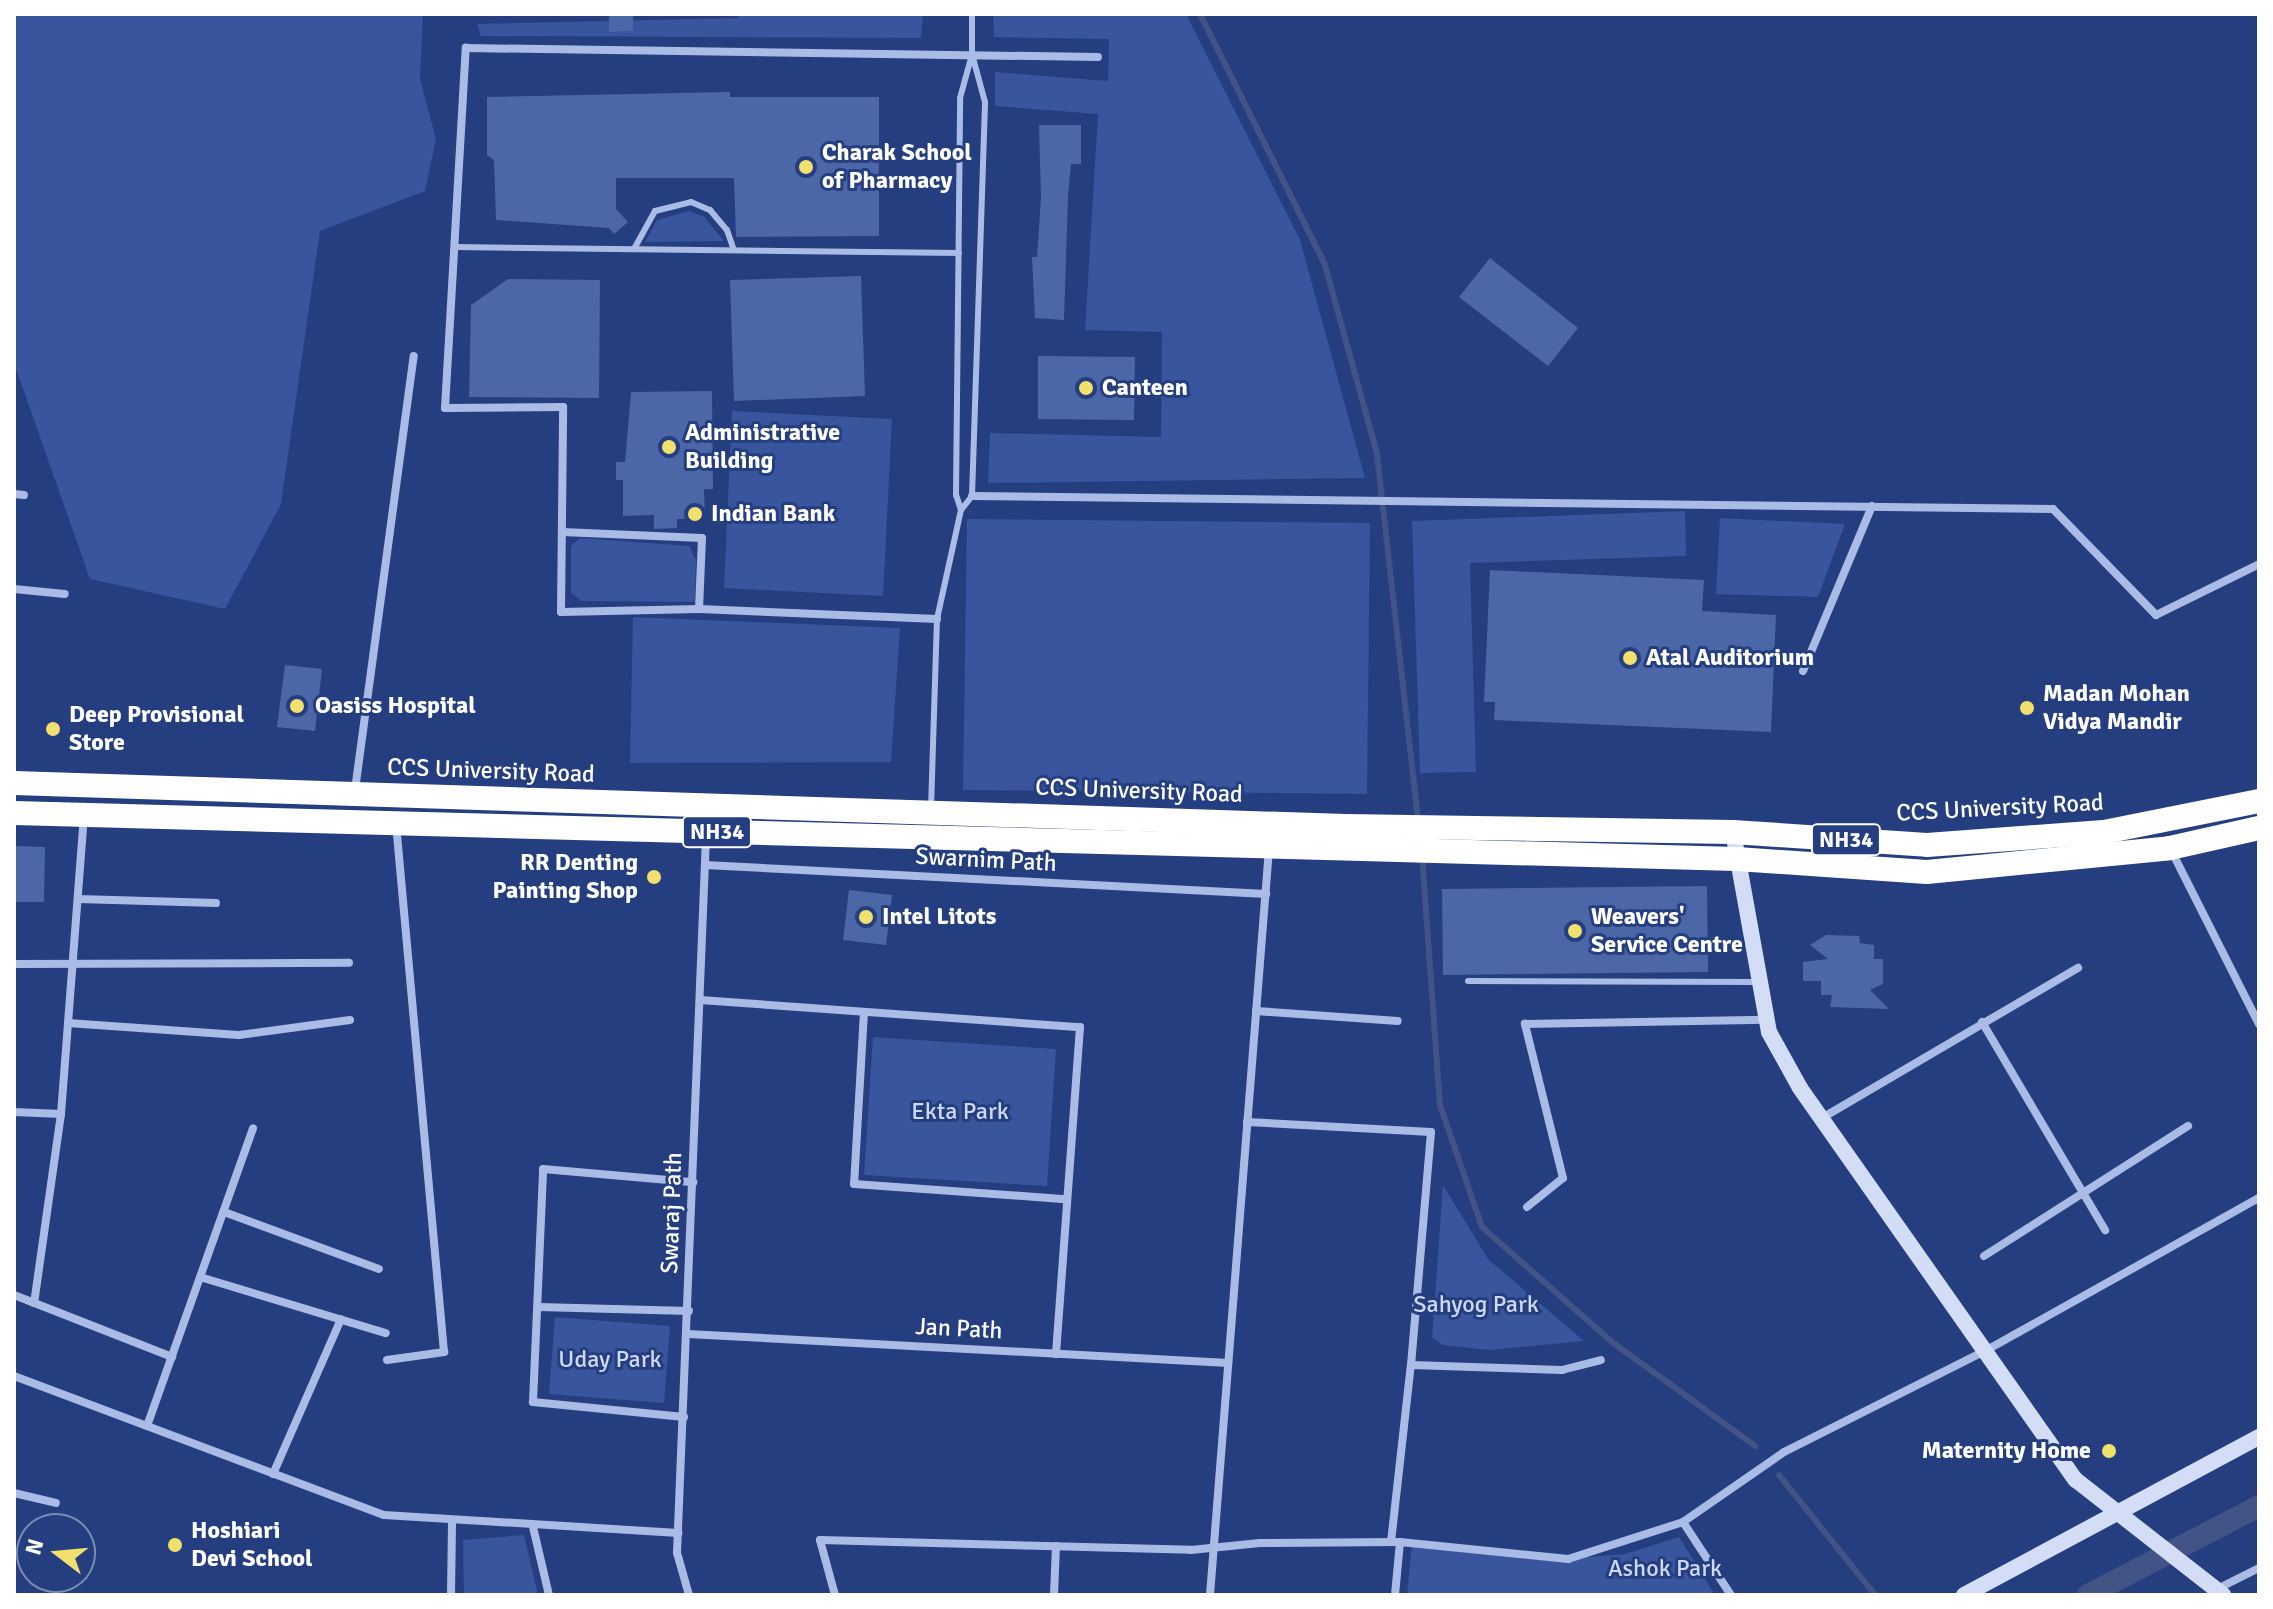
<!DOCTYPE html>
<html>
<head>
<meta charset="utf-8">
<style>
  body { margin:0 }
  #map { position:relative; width:2273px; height:1609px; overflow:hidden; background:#243e7f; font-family:Signika,sans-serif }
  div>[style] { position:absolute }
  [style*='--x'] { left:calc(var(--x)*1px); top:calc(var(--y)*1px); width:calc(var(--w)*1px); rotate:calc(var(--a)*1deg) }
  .green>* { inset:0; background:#38559d }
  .stream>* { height:6px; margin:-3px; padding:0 3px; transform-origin:3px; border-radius:3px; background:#425485 }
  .canal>* { height:22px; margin:-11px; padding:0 11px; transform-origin:11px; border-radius:11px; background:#425485 }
  .building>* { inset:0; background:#4c67a8 }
  .lane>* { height:6px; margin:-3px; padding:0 3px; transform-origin:3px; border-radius:3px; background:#aabce6 }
  .street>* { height:8px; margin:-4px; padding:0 4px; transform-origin:4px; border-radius:4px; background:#aabce6 }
  .secondary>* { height:16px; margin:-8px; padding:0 8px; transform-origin:8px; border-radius:8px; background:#d4ddf6 }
  .highway>* { height:24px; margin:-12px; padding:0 12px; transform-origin:12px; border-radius:12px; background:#fff }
  .dots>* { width:22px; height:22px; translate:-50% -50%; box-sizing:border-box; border:4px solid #243e7f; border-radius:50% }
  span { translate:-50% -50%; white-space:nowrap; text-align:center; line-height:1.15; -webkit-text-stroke:6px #243e7f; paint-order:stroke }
  .shield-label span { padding:2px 6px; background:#243e7f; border:2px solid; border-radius:6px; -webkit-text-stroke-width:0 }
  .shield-label { font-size:22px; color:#fff; font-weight:700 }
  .poi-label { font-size:24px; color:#fff; font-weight:700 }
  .left { translate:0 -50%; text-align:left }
  .right { translate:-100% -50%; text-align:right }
  .street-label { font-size:24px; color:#fff }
  .park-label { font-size:24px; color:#ced9f5 }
  .frame { position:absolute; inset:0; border:16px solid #fff; pointer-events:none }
  .north { position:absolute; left:16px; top:1513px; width:80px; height:80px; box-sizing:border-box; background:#243e7f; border:2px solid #7c8bb2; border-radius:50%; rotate:286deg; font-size:22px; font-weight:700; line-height:32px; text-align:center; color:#fff }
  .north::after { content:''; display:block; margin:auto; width:28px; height:36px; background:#f1df6e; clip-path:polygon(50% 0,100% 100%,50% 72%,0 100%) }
</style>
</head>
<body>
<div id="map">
  <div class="green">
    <i style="clip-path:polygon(14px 14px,423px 14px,420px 79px,436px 139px,425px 191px,320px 231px,281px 504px,225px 609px,90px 579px,14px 363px)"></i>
    <i style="clip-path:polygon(738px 14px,923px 14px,921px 38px,481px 36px,477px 24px,738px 18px)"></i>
    <i style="clip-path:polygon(993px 14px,1186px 14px,1300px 240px,1365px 478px,988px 483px,990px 433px,1161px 437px,1162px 332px,1085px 330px,1098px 114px,995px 106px,995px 72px,1108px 81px,1109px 39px,994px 37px)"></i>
    <i style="clip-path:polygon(689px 211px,704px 217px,724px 241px,645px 242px,657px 220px)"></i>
    <i style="clip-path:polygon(732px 411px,892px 419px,883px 596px,724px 588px)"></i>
    <i style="clip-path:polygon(1685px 511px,1686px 556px,1470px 563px,1476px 772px,1420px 773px,1412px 521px)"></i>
    <i style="clip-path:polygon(1720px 518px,1845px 524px,1818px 597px,1716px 594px)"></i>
    <i style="clip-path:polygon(967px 519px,1370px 523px,1367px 794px,963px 790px)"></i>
    <i style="clip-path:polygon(580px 538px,689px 546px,696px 560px,695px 602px,582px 601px,571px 593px,571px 546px)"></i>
    <i style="clip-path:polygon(633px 617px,900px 628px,891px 762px,630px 763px)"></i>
    <i style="clip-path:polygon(873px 1037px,1056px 1049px,1047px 1186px,864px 1175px)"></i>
    <i style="clip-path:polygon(1443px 1185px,1488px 1259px,1584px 1341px,1489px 1350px,1443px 1345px,1432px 1338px)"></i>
    <i style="clip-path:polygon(555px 1317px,670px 1326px,664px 1403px,549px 1394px)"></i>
    <i style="clip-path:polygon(524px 1535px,538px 1595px,464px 1595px,463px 1540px)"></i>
    <i style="clip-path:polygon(1679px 1537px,1715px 1595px,1407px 1595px,1412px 1543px,1555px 1560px,1625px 1554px)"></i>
  </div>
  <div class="stream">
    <i style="--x:1200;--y:14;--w:280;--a:63.5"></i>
    <i style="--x:1325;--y:265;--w:196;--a:74.6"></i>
    <i style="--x:1377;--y:454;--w:368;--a:83.6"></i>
    <i style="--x:1422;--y:855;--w:251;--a:85.9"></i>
    <i style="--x:1440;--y:1105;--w:129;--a:71"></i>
    <i style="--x:1482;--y:1227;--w:174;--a:41.5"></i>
    <i style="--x:1612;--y:1342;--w:177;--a:36"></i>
    <i style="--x:1779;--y:1475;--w:154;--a:51.3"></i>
  </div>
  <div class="canal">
    <i style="--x:2088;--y:1595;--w:193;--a:-27.5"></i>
  </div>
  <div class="building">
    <i style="clip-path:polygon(609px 14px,633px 14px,633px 31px,609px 32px)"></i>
    <i style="clip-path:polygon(730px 92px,730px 97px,879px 97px,879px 236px,736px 237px,734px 178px,616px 178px,616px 209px,628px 222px,614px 234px,609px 228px,496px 220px,494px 160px,487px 155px,487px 97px)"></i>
    <i style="clip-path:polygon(1039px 125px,1081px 125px,1081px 164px,1071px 164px,1068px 197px,1064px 320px,1035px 318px,1032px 257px,1037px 257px,1041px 198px)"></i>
    <i style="clip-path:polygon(1490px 258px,1578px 328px,1548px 366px,1459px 297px)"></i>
    <i style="clip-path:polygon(861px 276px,865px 396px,734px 401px,730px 280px)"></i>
    <i style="clip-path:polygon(508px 279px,600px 280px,599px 398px,469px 397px,471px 305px)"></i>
    <i style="clip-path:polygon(1038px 356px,1135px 357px,1134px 420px,1038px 419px)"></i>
    <i style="clip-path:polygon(712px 391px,713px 489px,704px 489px,705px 519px,677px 519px,677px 528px,654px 529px,654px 515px,623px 516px,623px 480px,616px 480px,616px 462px,625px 462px,631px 392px)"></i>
    <i style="clip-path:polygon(1490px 570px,1704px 580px,1702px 611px,1776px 615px,1771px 732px,1494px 720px,1495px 702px,1484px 702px)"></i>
    <i style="clip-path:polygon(285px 665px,322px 669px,315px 731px,277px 727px)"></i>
    <i style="clip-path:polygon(14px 846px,45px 847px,44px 902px,14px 902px)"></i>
    <i style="clip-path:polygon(1707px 886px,1708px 972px,1443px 975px,1442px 889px)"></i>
    <i style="clip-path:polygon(849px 890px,892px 895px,886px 945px,843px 940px)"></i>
    <i style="clip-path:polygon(1826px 935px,1859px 936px,1860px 943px,1874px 945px,1874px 959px,1883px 959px,1883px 984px,1870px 990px,1889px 1009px,1830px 1007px,1832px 995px,1821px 995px,1821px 981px,1803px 981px,1803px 962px,1828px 959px,1810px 945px)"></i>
  </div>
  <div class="lane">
    <i style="--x:454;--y:247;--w:505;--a:0.68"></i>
    <i style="--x:634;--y:249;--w:43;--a:-61.1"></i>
    <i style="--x:655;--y:211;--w:37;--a:-14"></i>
    <i style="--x:691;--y:202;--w:21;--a:23"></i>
    <i style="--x:710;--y:210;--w:26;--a:50"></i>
    <i style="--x:727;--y:230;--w:21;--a:71"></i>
    <i style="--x:961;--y:510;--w:16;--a:-108"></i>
    <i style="--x:956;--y:495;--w:397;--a:-89.4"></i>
    <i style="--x:960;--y:98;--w:41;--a:-74.6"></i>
    <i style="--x:931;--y:809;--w:190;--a:-88.2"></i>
    <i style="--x:937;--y:619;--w:112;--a:-77.6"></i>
    <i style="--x:961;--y:510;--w:18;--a:-52"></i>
    <i style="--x:972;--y:496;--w:394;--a:-88.1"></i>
    <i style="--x:985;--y:102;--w:50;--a:-105.2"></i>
    <i style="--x:972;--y:54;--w:40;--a:-90"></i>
    <i style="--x:1468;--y:981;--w:288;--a:0.2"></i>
  </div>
  <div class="street">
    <i style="--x:14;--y:494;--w:10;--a:6"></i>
    <i style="--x:972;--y:496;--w:1081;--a:0.69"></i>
    <i style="--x:2053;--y:509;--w:148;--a:45.8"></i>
    <i style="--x:2156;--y:615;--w:115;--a:-26.3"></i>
    <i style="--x:562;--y:532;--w:140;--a:2.5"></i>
    <i style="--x:702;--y:538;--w:71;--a:92.4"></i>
    <i style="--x:14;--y:589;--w:51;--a:5.6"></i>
    <i style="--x:937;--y:619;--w:238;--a:-177.6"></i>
    <i style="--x:699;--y:609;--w:138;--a:178.8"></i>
    <i style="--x:561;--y:612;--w:205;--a:-89.4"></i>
    <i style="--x:563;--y:407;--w:118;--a:179.5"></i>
    <i style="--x:445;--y:408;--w:361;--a:-86.7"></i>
    <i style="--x:466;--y:48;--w:632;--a:0.82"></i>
    <i style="--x:1803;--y:671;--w:179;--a:-67.3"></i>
    <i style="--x:355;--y:790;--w:438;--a:-82.3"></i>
    <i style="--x:2172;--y:852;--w:193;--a:63.2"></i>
    <i style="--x:705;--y:865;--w:562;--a:2.96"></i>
    <i style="--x:78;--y:899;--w:138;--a:1.7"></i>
    <i style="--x:14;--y:964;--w:335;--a:-0.2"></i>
    <i style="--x:700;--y:1000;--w:381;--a:4.1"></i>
    <i style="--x:1080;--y:1027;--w:328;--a:94.2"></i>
    <i style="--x:1256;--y:1011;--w:142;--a:4"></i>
    <i style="--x:864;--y:1012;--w:172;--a:93.3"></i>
    <i style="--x:854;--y:1184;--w:212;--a:4.1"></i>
    <i style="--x:1982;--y:1022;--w:242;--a:59.4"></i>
    <i style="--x:68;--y:1023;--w:171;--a:4"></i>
    <i style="--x:239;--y:1035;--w:112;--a:-7.7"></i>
    <i style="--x:14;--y:1112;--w:47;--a:2.4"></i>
    <i style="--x:61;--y:1114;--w:191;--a:98.1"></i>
    <i style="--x:61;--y:1114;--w:297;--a:-85.6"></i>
    <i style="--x:1822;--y:1118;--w:297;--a:-30.4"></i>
    <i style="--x:1247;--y:1122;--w:184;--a:3.1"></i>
    <i style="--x:1431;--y:1132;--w:234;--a:94.9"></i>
    <i style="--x:1411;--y:1365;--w:151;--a:1.9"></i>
    <i style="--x:1562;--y:1370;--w:40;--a:-14.4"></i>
    <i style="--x:1527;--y:1207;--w:46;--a:-38.9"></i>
    <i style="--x:1563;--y:1178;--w:159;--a:-103.9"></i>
    <i style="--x:1525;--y:1024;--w:241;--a:-1"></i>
    <i style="--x:224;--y:1212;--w:165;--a:20.2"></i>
    <i style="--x:1984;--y:1256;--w:242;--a:-32.5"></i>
    <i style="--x:200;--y:1277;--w:194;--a:16.8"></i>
    <i style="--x:14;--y:1295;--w:170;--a:21.4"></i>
    <i style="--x:539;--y:1307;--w:150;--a:1.5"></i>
    <i style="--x:688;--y:1334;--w:541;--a:3.07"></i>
    <i style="--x:387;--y:1360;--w:58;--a:-8"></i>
    <i style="--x:444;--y:1352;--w:530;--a:-95.19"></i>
    <i style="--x:14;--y:1376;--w:395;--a:20.6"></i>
    <i style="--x:384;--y:1515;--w:295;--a:3.5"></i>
    <i style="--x:684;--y:1417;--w:152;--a:-174.3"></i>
    <i style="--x:533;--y:1402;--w:233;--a:-87.5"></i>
    <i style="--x:543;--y:1169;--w:151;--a:5"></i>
    <i style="--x:147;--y:1426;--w:316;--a:-70.4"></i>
    <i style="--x:273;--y:1474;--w:169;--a:-66.3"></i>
    <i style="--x:14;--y:1493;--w:43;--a:13.4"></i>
    <i style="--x:1683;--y:1522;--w:87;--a:56.7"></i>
    <i style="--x:533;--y:1527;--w:70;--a:76.8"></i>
    <i style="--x:1391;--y:1542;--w:178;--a:-83.6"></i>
    <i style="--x:2217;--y:1589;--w:47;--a:-26.6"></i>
    <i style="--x:451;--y:1595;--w:74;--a:-89.2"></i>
    <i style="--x:689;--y:1595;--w:44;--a:-105.9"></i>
    <i style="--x:677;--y:1553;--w:718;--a:-87.68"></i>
    <i style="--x:835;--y:1595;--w:57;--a:-105.3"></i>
    <i style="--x:820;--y:1540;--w:371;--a:1.5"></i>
    <i style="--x:1191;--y:1550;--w:69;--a:-5.8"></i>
    <i style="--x:1260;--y:1543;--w:140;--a:-0.4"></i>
    <i style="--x:1400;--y:1542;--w:169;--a:5.8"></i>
    <i style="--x:1568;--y:1559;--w:121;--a:-17.8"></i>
    <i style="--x:1683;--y:1522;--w:123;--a:-34.7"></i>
    <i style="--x:1784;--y:1452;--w:225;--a:-26.7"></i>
    <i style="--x:1985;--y:1351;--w:314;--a:-29.2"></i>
    <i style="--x:1054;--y:1595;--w:49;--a:-87.7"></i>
    <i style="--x:1210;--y:1595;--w:749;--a:-85.48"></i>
    <i style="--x:1395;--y:1595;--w:53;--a:-84.6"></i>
  </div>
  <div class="secondary">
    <i style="--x:1733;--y:832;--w:203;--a:79.8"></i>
    <i style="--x:1769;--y:1032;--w:64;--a:61"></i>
    <i style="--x:1800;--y:1088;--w:479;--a:54.9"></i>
    <i style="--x:2076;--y:1480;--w:187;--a:38"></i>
    <i style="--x:1964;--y:1595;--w:335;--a:-28.2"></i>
  </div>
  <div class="highway">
    <i style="--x:14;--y:783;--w:1332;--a:1.85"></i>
    <i style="--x:1345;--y:826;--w:388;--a:0.9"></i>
    <i style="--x:1733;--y:832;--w:194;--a:3.8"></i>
    <i style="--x:1927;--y:845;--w:177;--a:-4.2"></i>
    <i style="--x:2104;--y:832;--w:158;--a:-11.3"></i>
    <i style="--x:14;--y:813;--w:1724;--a:1.53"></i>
    <i style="--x:1737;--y:859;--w:190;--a:3.9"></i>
    <i style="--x:1927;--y:872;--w:244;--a:-5.6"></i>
    <i style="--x:2170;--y:848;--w:91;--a:-12.7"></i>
  </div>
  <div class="dots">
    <i style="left:806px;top:167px;background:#f1df6e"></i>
    <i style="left:1086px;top:388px;background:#f1df6e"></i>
    <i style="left:669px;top:447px;background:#f1df6e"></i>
    <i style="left:695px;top:514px;background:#f1df6e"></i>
    <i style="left:1630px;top:658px;background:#f1df6e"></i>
    <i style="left:297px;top:706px;background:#f1df6e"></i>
    <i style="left:2027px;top:708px;background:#f1df6e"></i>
    <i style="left:53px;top:729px;background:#f1df6e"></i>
    <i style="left:654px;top:877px;background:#f1df6e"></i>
    <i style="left:866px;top:917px;background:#f1df6e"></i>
    <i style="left:1575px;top:931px;background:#f1df6e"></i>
    <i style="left:2109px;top:1451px;background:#f1df6e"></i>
    <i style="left:175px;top:1545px;background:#f1df6e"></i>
  </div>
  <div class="shield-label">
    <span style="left:717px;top:832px">NH34</span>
    <span style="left:1846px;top:840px">NH34</span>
  </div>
  <div class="poi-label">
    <span class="left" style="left:822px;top:167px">Charak School<br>of Pharmacy</span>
    <span class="left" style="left:1102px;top:388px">Canteen</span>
    <span class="left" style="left:685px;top:447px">Administrative<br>Building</span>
    <span class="left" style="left:711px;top:514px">Indian Bank</span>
    <span class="left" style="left:1646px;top:658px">Atal Auditorium</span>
    <span class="left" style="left:2043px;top:708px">Madan Mohan<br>Vidya Mandir</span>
    <span class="left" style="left:315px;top:706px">Oasiss Hospital</span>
    <span class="left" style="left:69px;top:729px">Deep Provisional<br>Store</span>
    <span class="right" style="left:638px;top:877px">RR Denting<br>Painting Shop</span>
    <span class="left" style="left:882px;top:917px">Intel Litots</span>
    <span class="left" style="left:1591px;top:931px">Weavers'<br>Service Centre</span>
    <span class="right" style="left:2091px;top:1451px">Maternity Home</span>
    <span class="left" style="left:191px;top:1545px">Hoshiari<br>Devi School</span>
  </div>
  <div class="street-label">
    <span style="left:491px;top:771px;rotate:2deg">CCS University Road</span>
    <span style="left:1139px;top:791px;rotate:2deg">CCS University Road</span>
    <span style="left:2000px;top:808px;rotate:-3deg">CCS University Road</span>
    <span style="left:986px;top:860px;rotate:3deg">Swarnim Path</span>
    <span style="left:672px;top:1213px;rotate:-88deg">Swaraj Path</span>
    <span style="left:959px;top:1329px;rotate:3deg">Jan Path</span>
  </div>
  <div class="park-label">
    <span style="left:960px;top:1112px">Ekta Park</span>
    <span style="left:1476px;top:1305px">Sahyog Park</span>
    <span style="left:610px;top:1360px">Uday Park</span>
    <span style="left:1665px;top:1569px">Ashok Park</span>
  </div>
  <div class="frame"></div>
  <div class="north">N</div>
</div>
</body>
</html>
